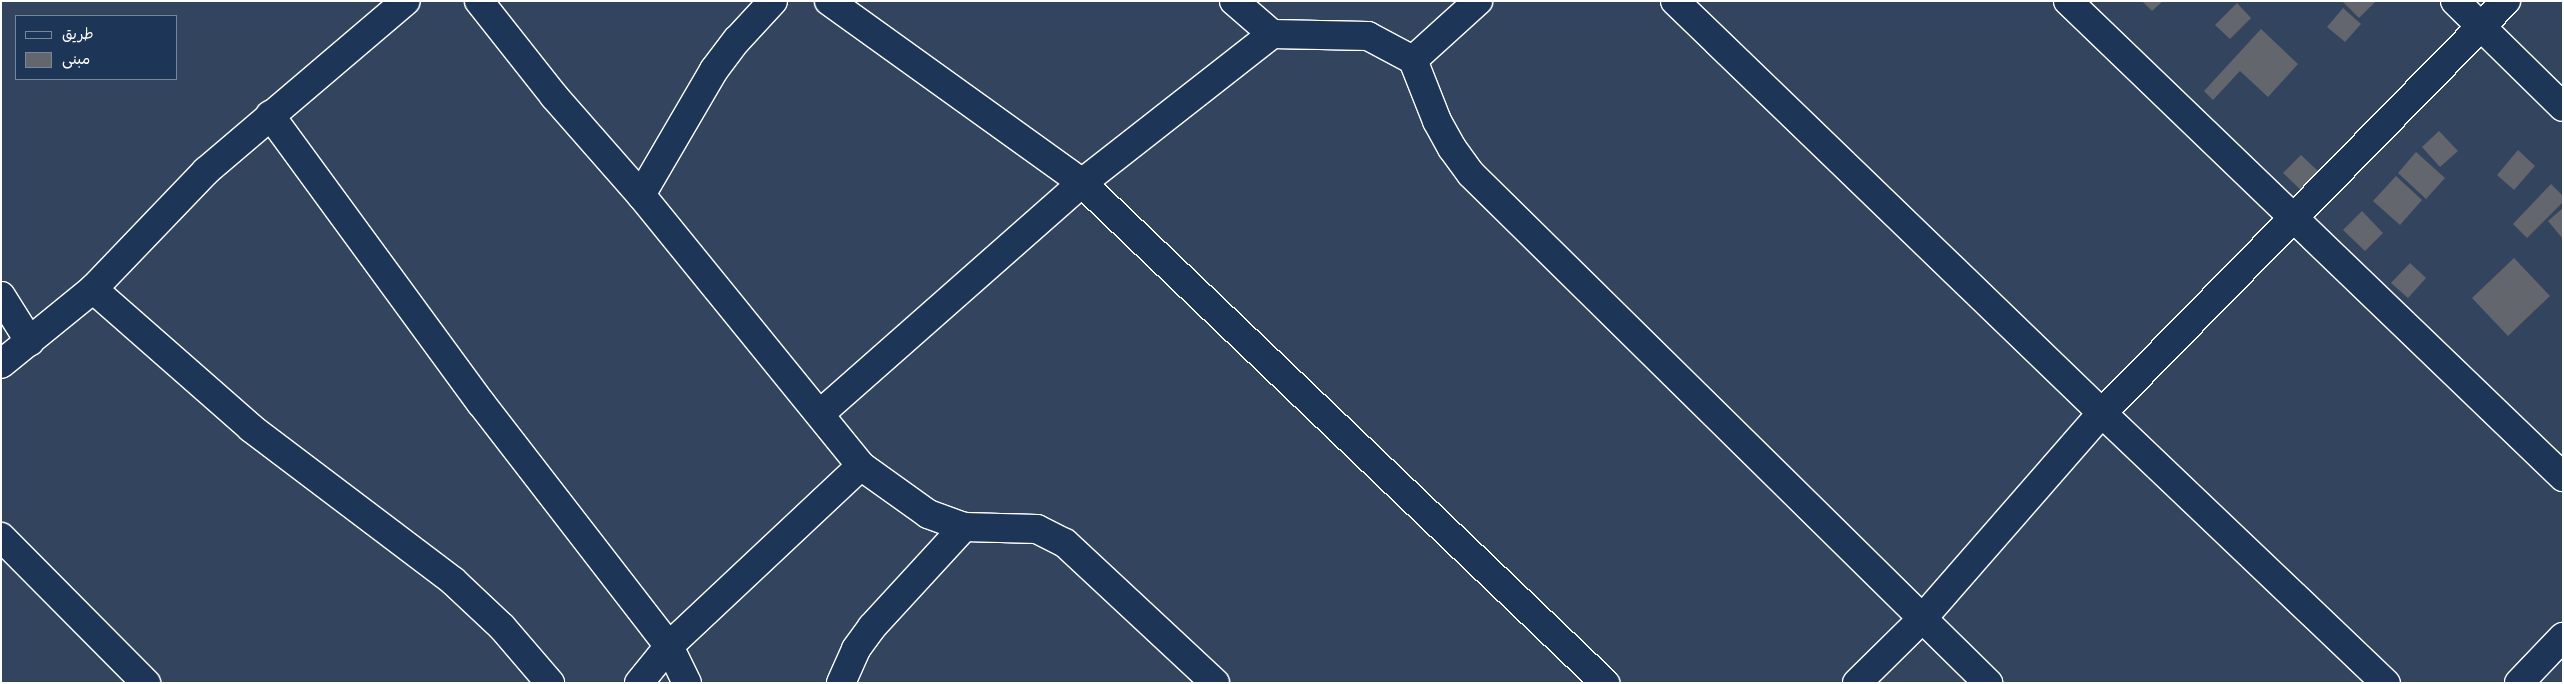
<!DOCTYPE html>
<html>
<head>
<meta charset="utf-8">
<style>
  body { margin:0 }
  #map { position:relative; width:2564px; height:684px; overflow:hidden; background:#32445e; font-family:Itim,"Playpen Sans Arabic",sans-serif }
  div>[style] { position:absolute }
  [style*='--x'] { left:calc(var(--x)*1px); top:calc(var(--y)*1px); width:calc(var(--w)*1px); rotate:calc(var(--a)*1deg) }
  .building>* { inset:0; background:#64666e }
  .roads { filter:drop-shadow(1px 0 #fff) drop-shadow(-1px 0 #fff) drop-shadow(0 1px #fff) drop-shadow(0 -1px #fff) }
  .street>* { height:28px; margin:-14px; padding:0 14px; transform-origin:14px; border-radius:14px; background:#1d3557 }
  span { translate:-50% -50%; white-space:nowrap; text-align:center; line-height:1.15; -webkit-text-stroke:4px #1d3557; paint-order:stroke }
  .frame { position:absolute; inset:0; border:2px solid #fff; pointer-events:none }
  .legend { position:absolute; left:15px; top:15px; width:162px; height:65px; box-sizing:border-box; background:#1d3557; border:1px solid #77869a; margin:0; padding:6px 9px; list-style:none; font-size:15px; color:#fff }
  .legend li { display:flex; align-items:center; gap:10px; height:25px }
  .legend b { width:25px; border:1px solid #77869a }
</style>
</head>
<body>
<div id="map">
  <div class="building">
    <i style="clip-path:polygon(2142px 1px,2163px 1px,2152px 11px)"></i>
    <i style="clip-path:polygon(2342px 1px,2376px 1px,2359px 18px)"></i>
    <i style="clip-path:polygon(2237px 3px,2251px 18px,2230px 39px,2215px 25px)"></i>
    <i style="clip-path:polygon(2343px 8px,2361px 24px,2345px 42px,2327px 27px)"></i>
    <i style="clip-path:polygon(2261px 29px,2298px 64px,2268px 97px,2240px 71px,2213px 100px,2204px 91px)"></i>
    <i style="clip-path:polygon(2439px 131px,2458px 151px,2440px 167px,2422px 147px)"></i>
    <i style="clip-path:polygon(2518px 150px,2535px 166px,2514px 190px,2497px 175px)"></i>
    <i style="clip-path:polygon(2416px 152px,2445px 178px,2426px 199px,2398px 173px)"></i>
    <i style="clip-path:polygon(2301px 155px,2321px 174px,2304px 193px,2283px 173px)"></i>
    <i style="clip-path:polygon(2396px 176px,2422px 200px,2400px 225px,2373px 201px)"></i>
    <i style="clip-path:polygon(2551px 184px,2563px 196px,2563px 202px,2527px 238px,2513px 224px)"></i>
    <i style="clip-path:polygon(2563px 208px,2563px 239px,2548px 221px)"></i>
    <i style="clip-path:polygon(2362px 211px,2383px 233px,2365px 251px,2343px 230px)"></i>
    <i style="clip-path:polygon(2514px 258px,2550px 296px,2508px 336px,2472px 298px)"></i>
    <i style="clip-path:polygon(2410px 263px,2426px 278px,2408px 298px,2391px 283px)"></i>
  </div>
  <div class="roads">
    <div class="street">
      <i style="--x:479;--y:1;--w:121;--a:51.7"></i>
      <i style="--x:554;--y:96;--w:132;--a:48.7"></i>
      <i style="--x:641;--y:195;--w:349;--a:50.9"></i>
      <i style="--x:861;--y:466;--w:82;--a:35.6"></i>
      <i style="--x:928;--y:514;--w:38;--a:20"></i>
      <i style="--x:964;--y:527;--w:73;--a:1.6"></i>
      <i style="--x:1037;--y:529;--w:31;--a:27"></i>
      <i style="--x:1065;--y:543;--w:205;--a:43"></i>
      <i style="--x:829;--y:1;--w:312;--a:35.7"></i>
      <i style="--x:1082;--y:183;--w:724;--a:43.71"></i>
      <i style="--x:1234;--y:1;--w:50;--a:41"></i>
      <i style="--x:1272;--y:34;--w:96;--a:1.2"></i>
      <i style="--x:1368;--y:36;--w:51;--a:28.1"></i>
      <i style="--x:1413;--y:60;--w:66;--a:68.5"></i>
      <i style="--x:1437;--y:121;--w:31;--a:61"></i>
      <i style="--x:1452;--y:148;--w:32;--a:54"></i>
      <i style="--x:1471;--y:174;--w:726;--a:44.55"></i>
      <i style="--x:1675;--y:1;--w:593;--a:43.98"></i>
      <i style="--x:2102;--y:413;--w:392;--a:43.6"></i>
      <i style="--x:2068;--y:1;--w:687;--a:43.88"></i>
      <i style="--x:2455;--y:1;--w:151;--a:44.5"></i>
      <i style="--x:1413;--y:60;--w:88;--a:-42.2"></i>
      <i style="--x:270;--y:115;--w:357;--a:53.8"></i>
      <i style="--x:481;--y:403;--w:307;--a:52.3"></i>
      <i style="--x:669;--y:646;--w:41;--a:64.1"></i>
      <i style="--x:641;--y:195;--w:145;--a:-59.7"></i>
      <i style="--x:714;--y:70;--w:38;--a:-53"></i>
      <i style="--x:737;--y:40;--w:53;--a:-47.3"></i>
      <i style="--x:93;--y:289;--w:210;--a:41.3"></i>
      <i style="--x:251;--y:428;--w:253;--a:37.1"></i>
      <i style="--x:453;--y:581;--w:67;--a:43.2"></i>
      <i style="--x:502;--y:627;--w:74;--a:49.4"></i>
      <i style="--x:1;--y:296;--w:54;--a:57.8"></i>
      <i style="--x:1;--y:364;--w:119;--a:-39.2"></i>
      <i style="--x:93;--y:289;--w:163;--a:-46.2"></i>
      <i style="--x:206;--y:171;--w:262;--a:-40.4"></i>
      <i style="--x:821;--y:413;--w:348;--a:-41.4"></i>
      <i style="--x:1082;--y:183;--w:241;--a:-38.1"></i>
      <i style="--x:1;--y:537;--w:206;--a:45.2"></i>
      <i style="--x:639;--y:683;--w:48;--a:-51"></i>
      <i style="--x:669;--y:646;--w:263;--a:-43.2"></i>
      <i style="--x:841;--y:683;--w:37;--a:-66"></i>
      <i style="--x:856;--y:649;--w:27;--a:-54"></i>
      <i style="--x:872;--y:627;--w:136;--a:-47.4"></i>
      <i style="--x:1857;--y:683;--w:91;--a:-44.6"></i>
      <i style="--x:1922;--y:619;--w:274;--a:-48.9"></i>
      <i style="--x:2102;--y:413;--w:577;--a:-45.56"></i>
      <i style="--x:2519;--y:683;--w:64;--a:-46.3"></i>
    </div>
  </div>
  <div class="frame"></div>
  <ul class="legend">
  <li><b style="height:6px;background:#1d3557"></b>طريق</li>
  <li><b style="height:14px;background:#64666e"></b>مبنى</li>
  </ul>
</div>
</body>
</html>
